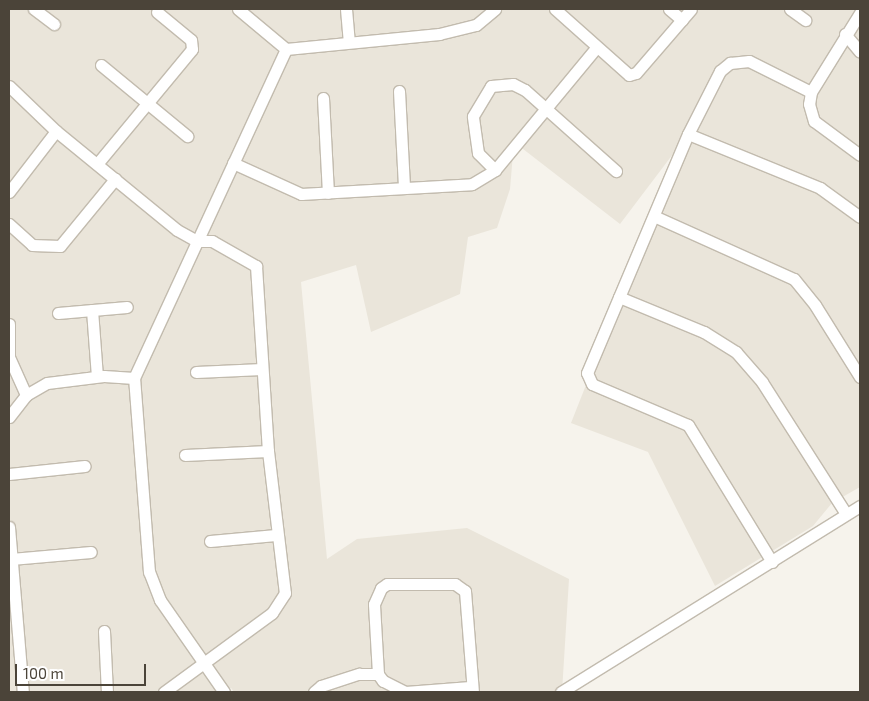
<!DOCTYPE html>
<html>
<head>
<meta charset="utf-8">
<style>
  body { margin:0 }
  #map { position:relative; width:869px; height:701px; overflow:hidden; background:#f6f3ec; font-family:"Exo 2",sans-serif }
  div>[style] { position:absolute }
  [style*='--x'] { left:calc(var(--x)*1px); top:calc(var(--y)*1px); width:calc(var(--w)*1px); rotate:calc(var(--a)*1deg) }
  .residential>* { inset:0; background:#eae5da }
  .roads { filter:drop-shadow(1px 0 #c2bbae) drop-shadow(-1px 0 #c2bbae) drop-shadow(0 1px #c2bbae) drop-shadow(0 -1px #c2bbae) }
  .minor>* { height:11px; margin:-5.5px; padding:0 5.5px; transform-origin:5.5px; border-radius:5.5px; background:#fff }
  span { translate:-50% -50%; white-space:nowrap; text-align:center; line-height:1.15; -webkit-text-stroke:4.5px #fff; paint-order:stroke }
  .frame { position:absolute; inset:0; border:10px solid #4b4439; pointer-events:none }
  .scale { position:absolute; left:15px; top:664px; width:131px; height:22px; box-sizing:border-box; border:2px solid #4b4439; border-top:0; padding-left:6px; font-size:15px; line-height:18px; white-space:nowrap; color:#4b4439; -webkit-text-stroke:4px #fff; paint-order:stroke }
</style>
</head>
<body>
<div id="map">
  <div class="residential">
    <i style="clip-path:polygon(9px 9px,860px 9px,860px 487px,832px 503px,813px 526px,715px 586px,648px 452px,571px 423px,676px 157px,673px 154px,620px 224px,514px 142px,510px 189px,497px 228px,468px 237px,460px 294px,371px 332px,356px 265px,301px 282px,327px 559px,357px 539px,467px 528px,569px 579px,562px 692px,234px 692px,231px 688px,221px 692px,9px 692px)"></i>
  </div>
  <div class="roads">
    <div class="minor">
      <i style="--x:34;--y:9;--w:25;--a:37"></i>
      <i style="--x:238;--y:9;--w:62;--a:39.8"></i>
      <i style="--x:286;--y:49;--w:154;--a:-5.6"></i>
      <i style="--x:439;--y:34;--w:38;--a:-14"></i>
      <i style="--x:476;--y:25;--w:25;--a:-40"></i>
      <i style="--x:346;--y:9;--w:32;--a:85"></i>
      <i style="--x:555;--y:9;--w:99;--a:41.7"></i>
      <i style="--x:629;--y:75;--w:7;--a:-16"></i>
      <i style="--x:636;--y:73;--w:84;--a:-49.3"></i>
      <i style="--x:669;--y:9;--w:17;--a:40"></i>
      <i style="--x:790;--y:9;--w:19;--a:36"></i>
      <i style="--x:845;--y:34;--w:23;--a:50"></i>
      <i style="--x:101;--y:65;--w:112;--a:39.5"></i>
      <i style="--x:9;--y:86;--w:65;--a:43.8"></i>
      <i style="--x:56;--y:131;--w:156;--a:39.3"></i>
      <i style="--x:177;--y:230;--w:23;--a:29"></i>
      <i style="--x:197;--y:241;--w:15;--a:0"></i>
      <i style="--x:212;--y:241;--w:51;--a:29.6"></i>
      <i style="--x:256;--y:266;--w:185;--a:86.3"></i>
      <i style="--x:268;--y:451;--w:143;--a:83.2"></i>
      <i style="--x:285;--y:593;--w:24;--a:123"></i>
      <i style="--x:272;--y:613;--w:134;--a:143.8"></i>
      <i style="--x:399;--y:91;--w:96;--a:87"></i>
      <i style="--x:811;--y:92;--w:12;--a:99"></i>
      <i style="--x:809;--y:104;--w:18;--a:74"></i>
      <i style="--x:814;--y:121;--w:57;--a:36.5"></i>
      <i style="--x:323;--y:98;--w:95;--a:87"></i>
      <i style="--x:688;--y:134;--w:71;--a:-63.1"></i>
      <i style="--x:720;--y:71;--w:13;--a:-39"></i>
      <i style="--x:730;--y:63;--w:19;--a:-6"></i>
      <i style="--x:749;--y:61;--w:69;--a:26.6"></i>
      <i style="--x:811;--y:92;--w:93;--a:-58.2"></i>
      <i style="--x:233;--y:163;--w:75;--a:24.5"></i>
      <i style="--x:301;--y:194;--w:171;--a:-3.3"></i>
      <i style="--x:472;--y:184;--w:27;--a:-31"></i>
      <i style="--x:495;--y:170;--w:158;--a:-50.4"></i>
      <i style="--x:97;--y:164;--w:149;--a:-50.4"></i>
      <i style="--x:192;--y:49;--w:9;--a:-96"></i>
      <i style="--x:191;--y:40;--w:44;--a:-140.5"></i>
      <i style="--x:495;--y:170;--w:24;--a:-135"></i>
      <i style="--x:478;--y:153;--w:37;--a:-98"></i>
      <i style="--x:473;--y:116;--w:35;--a:-59"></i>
      <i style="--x:491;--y:86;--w:22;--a:-5"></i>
      <i style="--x:513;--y:84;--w:13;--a:27"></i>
      <i style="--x:525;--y:90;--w:122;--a:41.7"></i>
      <i style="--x:9;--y:192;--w:77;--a:-52.4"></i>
      <i style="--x:656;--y:217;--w:151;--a:24.2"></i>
      <i style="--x:794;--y:279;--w:33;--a:51"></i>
      <i style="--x:815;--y:305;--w:85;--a:58"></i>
      <i style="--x:9;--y:224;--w:31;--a:42"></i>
      <i style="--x:32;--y:245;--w:28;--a:2"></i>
      <i style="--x:60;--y:246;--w:87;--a:-50.6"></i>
      <i style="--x:619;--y:297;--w:92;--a:22.4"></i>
      <i style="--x:704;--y:332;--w:38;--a:32"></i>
      <i style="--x:736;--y:352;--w:40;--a:49"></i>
      <i style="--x:762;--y:382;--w:156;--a:57.5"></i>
      <i style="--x:92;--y:310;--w:66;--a:85.7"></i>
      <i style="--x:58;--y:313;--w:69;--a:-5"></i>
      <i style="--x:9;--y:324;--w:33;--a:90"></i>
      <i style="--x:9;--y:357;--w:42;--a:65.9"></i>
      <i style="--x:196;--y:372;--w:66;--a:-2.6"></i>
      <i style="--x:9;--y:417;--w:28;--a:-52"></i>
      <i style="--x:26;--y:395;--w:24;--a:-30"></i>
      <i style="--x:47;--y:383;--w:57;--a:-7"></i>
      <i style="--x:104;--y:376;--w:30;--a:4"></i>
      <i style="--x:185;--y:455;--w:83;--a:-2.8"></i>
      <i style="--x:9;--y:474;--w:76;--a:-6"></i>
      <i style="--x:9;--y:527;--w:166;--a:85.2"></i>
      <i style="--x:210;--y:541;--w:66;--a:-5.2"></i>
      <i style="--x:11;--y:559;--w:80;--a:-5"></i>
      <i style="--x:772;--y:562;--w:161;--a:-121.5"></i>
      <i style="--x:688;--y:425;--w:104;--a:-156.9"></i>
      <i style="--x:592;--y:384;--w:12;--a:-114"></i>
      <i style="--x:587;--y:373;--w:259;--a:-67.1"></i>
      <i style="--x:688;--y:134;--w:143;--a:22.2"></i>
      <i style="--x:820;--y:188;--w:49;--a:35.9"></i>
      <i style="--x:104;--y:631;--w:61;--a:87.2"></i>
      <i style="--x:470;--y:687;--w:65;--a:175.6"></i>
      <i style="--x:405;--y:692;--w:25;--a:-153"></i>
      <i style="--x:383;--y:681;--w:9;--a:-126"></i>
      <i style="--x:378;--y:674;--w:70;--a:-93.3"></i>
      <i style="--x:374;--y:604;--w:17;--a:-66"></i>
      <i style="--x:381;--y:588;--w:7;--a:-34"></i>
      <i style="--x:387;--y:584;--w:68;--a:0"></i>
      <i style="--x:455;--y:584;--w:12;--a:35"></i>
      <i style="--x:465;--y:591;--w:101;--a:85.5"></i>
      <i style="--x:224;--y:692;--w:112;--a:-124.8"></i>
      <i style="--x:160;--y:600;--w:30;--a:-111"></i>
      <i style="--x:149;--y:572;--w:195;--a:-94.4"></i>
      <i style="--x:134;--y:378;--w:362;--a:-65.2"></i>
      <i style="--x:314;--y:692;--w:9;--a:-41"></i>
      <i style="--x:321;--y:686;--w:40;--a:-18"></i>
      <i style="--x:359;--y:674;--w:19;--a:0"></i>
      <i style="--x:561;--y:692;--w:352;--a:-31.9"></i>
    </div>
  </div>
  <div class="frame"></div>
  <div class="scale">100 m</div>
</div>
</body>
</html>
